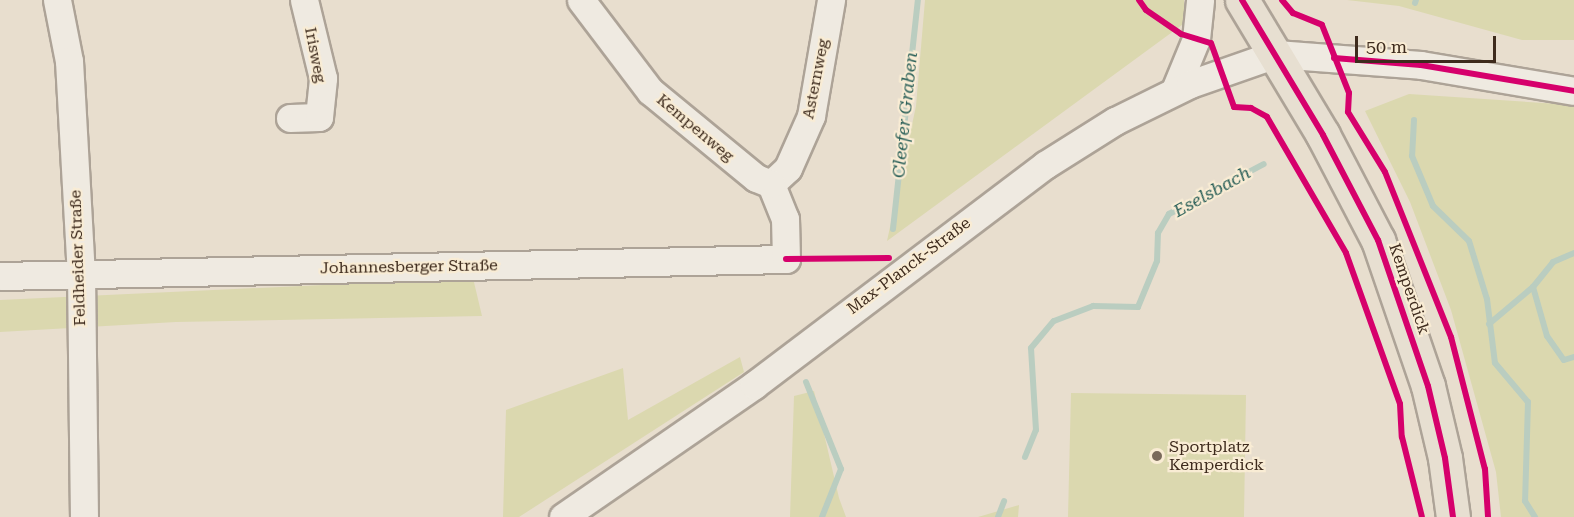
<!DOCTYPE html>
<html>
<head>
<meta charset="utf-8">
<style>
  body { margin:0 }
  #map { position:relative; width:1574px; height:517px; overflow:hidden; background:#e8dece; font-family:"Roboto Serif",serif }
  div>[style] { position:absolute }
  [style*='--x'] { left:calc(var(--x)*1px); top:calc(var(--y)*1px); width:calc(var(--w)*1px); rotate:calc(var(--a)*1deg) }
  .green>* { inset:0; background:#dbd8af }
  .stream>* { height:6px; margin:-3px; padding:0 3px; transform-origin:3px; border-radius:3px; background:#bacdc0 }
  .roads { filter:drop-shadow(2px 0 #ada397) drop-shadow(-2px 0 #ada397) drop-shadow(0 2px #ada397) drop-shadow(0 -2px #ada397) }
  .minor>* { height:27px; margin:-13.5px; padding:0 13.5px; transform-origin:13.5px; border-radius:13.5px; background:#efeae1 }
  .major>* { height:33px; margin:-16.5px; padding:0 16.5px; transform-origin:16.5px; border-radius:16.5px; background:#e7dfd1 }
  .cycleway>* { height:6px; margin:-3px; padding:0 3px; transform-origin:3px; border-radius:3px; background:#d6006c }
  .dots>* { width:16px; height:16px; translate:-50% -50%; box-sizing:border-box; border:3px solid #f9ecd4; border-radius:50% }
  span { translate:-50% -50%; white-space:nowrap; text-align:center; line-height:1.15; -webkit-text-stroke:4.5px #f9ecd4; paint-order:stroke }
  .street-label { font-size:16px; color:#3e2b1d }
  .poi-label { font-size:16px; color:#3e2b1d }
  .left { translate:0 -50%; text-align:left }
  .water-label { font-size:18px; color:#2b6059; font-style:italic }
  .scale { position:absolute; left:1355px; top:36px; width:141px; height:27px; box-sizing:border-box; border:3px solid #3e2b1d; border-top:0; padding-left:8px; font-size:18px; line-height:21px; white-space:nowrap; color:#3e2b1d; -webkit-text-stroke:4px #f9ecd4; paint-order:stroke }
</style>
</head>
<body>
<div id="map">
  <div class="green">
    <i style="clip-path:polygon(925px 0,1184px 0,1186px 22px,887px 241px,916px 106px)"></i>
    <i style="clip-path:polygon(1347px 0,1574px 0,1574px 40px,1522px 40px,1399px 6px)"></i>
    <i style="clip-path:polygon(1409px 94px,1574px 105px,1574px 517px,1501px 517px,1496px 472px,1451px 310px,1410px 202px,1365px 111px)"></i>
    <i style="clip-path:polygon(473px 278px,482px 316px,176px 322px,0 332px,0 300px)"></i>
    <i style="clip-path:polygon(740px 357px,744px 372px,519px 517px,503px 517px,506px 410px,623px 368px,628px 420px)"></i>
    <i style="clip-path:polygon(814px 391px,839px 498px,846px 517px,790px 517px,794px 396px)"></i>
    <i style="clip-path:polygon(1071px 393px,1246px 395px,1244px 517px,1068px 517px)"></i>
    <i style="clip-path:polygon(1019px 505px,1018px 517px,978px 517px)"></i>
  </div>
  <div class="stream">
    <i style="--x:1415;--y:3;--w:3;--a:-72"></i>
    <i style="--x:1414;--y:120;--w:36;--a:93"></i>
    <i style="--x:1412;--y:156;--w:54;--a:67.2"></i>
    <i style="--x:1433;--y:206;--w:50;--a:44.2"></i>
    <i style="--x:1469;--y:241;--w:61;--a:72.8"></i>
    <i style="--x:1487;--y:299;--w:64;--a:82.9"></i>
    <i style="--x:1495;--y:363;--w:51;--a:49.8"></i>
    <i style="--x:1528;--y:402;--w:99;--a:91.7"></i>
    <i style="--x:1525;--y:501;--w:19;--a:58"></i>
    <i style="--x:893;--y:229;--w:230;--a:-83.8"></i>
    <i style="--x:1533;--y:287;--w:32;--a:-51"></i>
    <i style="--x:1553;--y:262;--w:23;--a:-23"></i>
    <i style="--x:1489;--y:324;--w:57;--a:-40.1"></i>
    <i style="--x:1533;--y:287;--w:51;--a:74.1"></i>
    <i style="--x:1547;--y:336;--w:29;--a:55"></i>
    <i style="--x:1564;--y:360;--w:10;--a:-17"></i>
    <i style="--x:806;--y:382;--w:94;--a:68.1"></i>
    <i style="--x:841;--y:469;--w:52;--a:111.6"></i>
    <i style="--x:1025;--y:457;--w:29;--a:-68"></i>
    <i style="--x:1036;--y:430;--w:82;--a:-93.5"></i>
    <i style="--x:1031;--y:348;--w:35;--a:-50"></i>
    <i style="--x:1054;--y:321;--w:42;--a:-21"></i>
    <i style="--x:1093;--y:306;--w:45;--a:1.3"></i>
    <i style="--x:1138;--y:307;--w:50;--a:-67.6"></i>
    <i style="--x:1157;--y:261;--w:28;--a:-88"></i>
    <i style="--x:1158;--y:233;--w:22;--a:-60"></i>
    <i style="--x:1169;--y:214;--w:107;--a:-27.8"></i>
    <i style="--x:998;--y:517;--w:17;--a:-69"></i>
  </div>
  <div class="roads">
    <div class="minor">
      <i style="--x:57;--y:0;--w:62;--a:78.9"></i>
      <i style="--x:69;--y:61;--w:212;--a:86.8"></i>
      <i style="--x:81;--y:273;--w:244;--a:89.3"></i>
      <i style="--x:1175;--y:90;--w:55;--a:-67.6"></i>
      <i style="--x:1196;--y:39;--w:39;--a:-84"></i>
      <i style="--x:290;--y:118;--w:29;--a:-2"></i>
      <i style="--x:319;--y:117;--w:39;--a:-84"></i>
      <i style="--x:323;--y:78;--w:80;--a:-103.7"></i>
      <i style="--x:771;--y:184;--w:23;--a:-43"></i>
      <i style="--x:788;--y:168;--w:57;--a:-66.1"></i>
      <i style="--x:811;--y:116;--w:118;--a:-80.2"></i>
      <i style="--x:0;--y:276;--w:786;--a:-1.24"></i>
      <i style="--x:786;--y:259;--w:40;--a:-91.4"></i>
      <i style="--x:785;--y:219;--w:38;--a:-112"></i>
      <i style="--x:771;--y:184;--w:16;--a:-158"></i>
      <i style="--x:756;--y:178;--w:137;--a:-140.6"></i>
      <i style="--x:650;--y:91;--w:114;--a:-127.2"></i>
      <i style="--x:563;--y:517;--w:232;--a:-34.6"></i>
      <i style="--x:754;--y:385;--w:365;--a:-37.1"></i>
      <i style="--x:1045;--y:165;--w:83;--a:-32.2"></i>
      <i style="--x:1115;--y:121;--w:84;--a:-26.3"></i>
      <i style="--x:1190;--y:84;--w:91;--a:-19.2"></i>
      <i style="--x:1276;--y:54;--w:145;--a:4.3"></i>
      <i style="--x:1421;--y:65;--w:155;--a:9.6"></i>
    </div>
    <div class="major">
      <i style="--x:1242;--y:0;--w:157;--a:59"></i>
      <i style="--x:1323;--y:135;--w:119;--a:62.4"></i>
      <i style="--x:1378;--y:240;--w:154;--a:71.1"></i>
      <i style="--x:1428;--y:386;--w:74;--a:76.7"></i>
      <i style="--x:1445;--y:458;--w:60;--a:82.3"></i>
    </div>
  </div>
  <div class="cycleway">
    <i style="--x:1139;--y:0;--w:12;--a:55"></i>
    <i style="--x:1146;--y:10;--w:42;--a:34.4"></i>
    <i style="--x:1181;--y:34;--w:31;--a:17"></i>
    <i style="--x:1211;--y:43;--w:68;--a:70.2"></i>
    <i style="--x:1234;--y:107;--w:17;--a:3"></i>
    <i style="--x:1251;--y:108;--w:18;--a:29"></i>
    <i style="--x:1267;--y:117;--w:157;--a:59.8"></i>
    <i style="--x:1346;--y:253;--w:160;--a:70.3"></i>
    <i style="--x:1400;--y:404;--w:33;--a:87"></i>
    <i style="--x:1402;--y:437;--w:82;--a:76"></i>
    <i style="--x:1242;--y:0;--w:157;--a:59"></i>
    <i style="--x:1323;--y:135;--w:119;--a:62.4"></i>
    <i style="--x:1378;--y:240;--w:154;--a:71.1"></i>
    <i style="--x:1428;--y:386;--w:74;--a:76.7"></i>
    <i style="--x:1445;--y:458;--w:60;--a:82.3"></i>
    <i style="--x:1282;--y:0;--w:17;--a:50"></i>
    <i style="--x:1293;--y:13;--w:31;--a:22"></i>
    <i style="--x:1322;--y:25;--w:73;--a:68.3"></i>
    <i style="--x:1349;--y:93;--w:19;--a:93"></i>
    <i style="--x:1348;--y:112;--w:70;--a:58.3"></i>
    <i style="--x:1385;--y:172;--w:178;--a:68.2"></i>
    <i style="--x:1451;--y:337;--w:136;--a:75.6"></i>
    <i style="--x:1485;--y:469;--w:48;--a:86.4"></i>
    <i style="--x:1334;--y:58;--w:87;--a:4.6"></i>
    <i style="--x:1421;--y:65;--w:155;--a:9.6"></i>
    <i style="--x:786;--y:259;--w:103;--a:-0.6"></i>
  </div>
  <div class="dots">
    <i style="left:1157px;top:456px;background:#7a6a5b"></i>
  </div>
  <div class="street-label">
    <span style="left:315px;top:55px;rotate:79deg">Irisweg</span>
    <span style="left:816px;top:79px;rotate:-79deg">Asternweg</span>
    <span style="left:695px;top:128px;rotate:40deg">Kempenweg</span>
    <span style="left:78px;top:258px;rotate:-92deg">Feldheider Straße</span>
    <span style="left:909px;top:266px;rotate:-37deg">Max-Planck-Straße</span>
    <span style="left:409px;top:267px;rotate:-1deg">Johannesberger Straße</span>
    <span style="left:1409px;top:289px;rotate:71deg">Kemperdick</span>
  </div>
  <div class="poi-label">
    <span class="left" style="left:1169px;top:456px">Sportplatz<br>Kemperdick</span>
  </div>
  <div class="water-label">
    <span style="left:905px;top:115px;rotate:-84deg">Cleefer Graben</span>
    <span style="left:1212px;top:192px;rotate:-29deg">Eselsbach</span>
  </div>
  <div class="scale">50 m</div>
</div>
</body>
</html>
